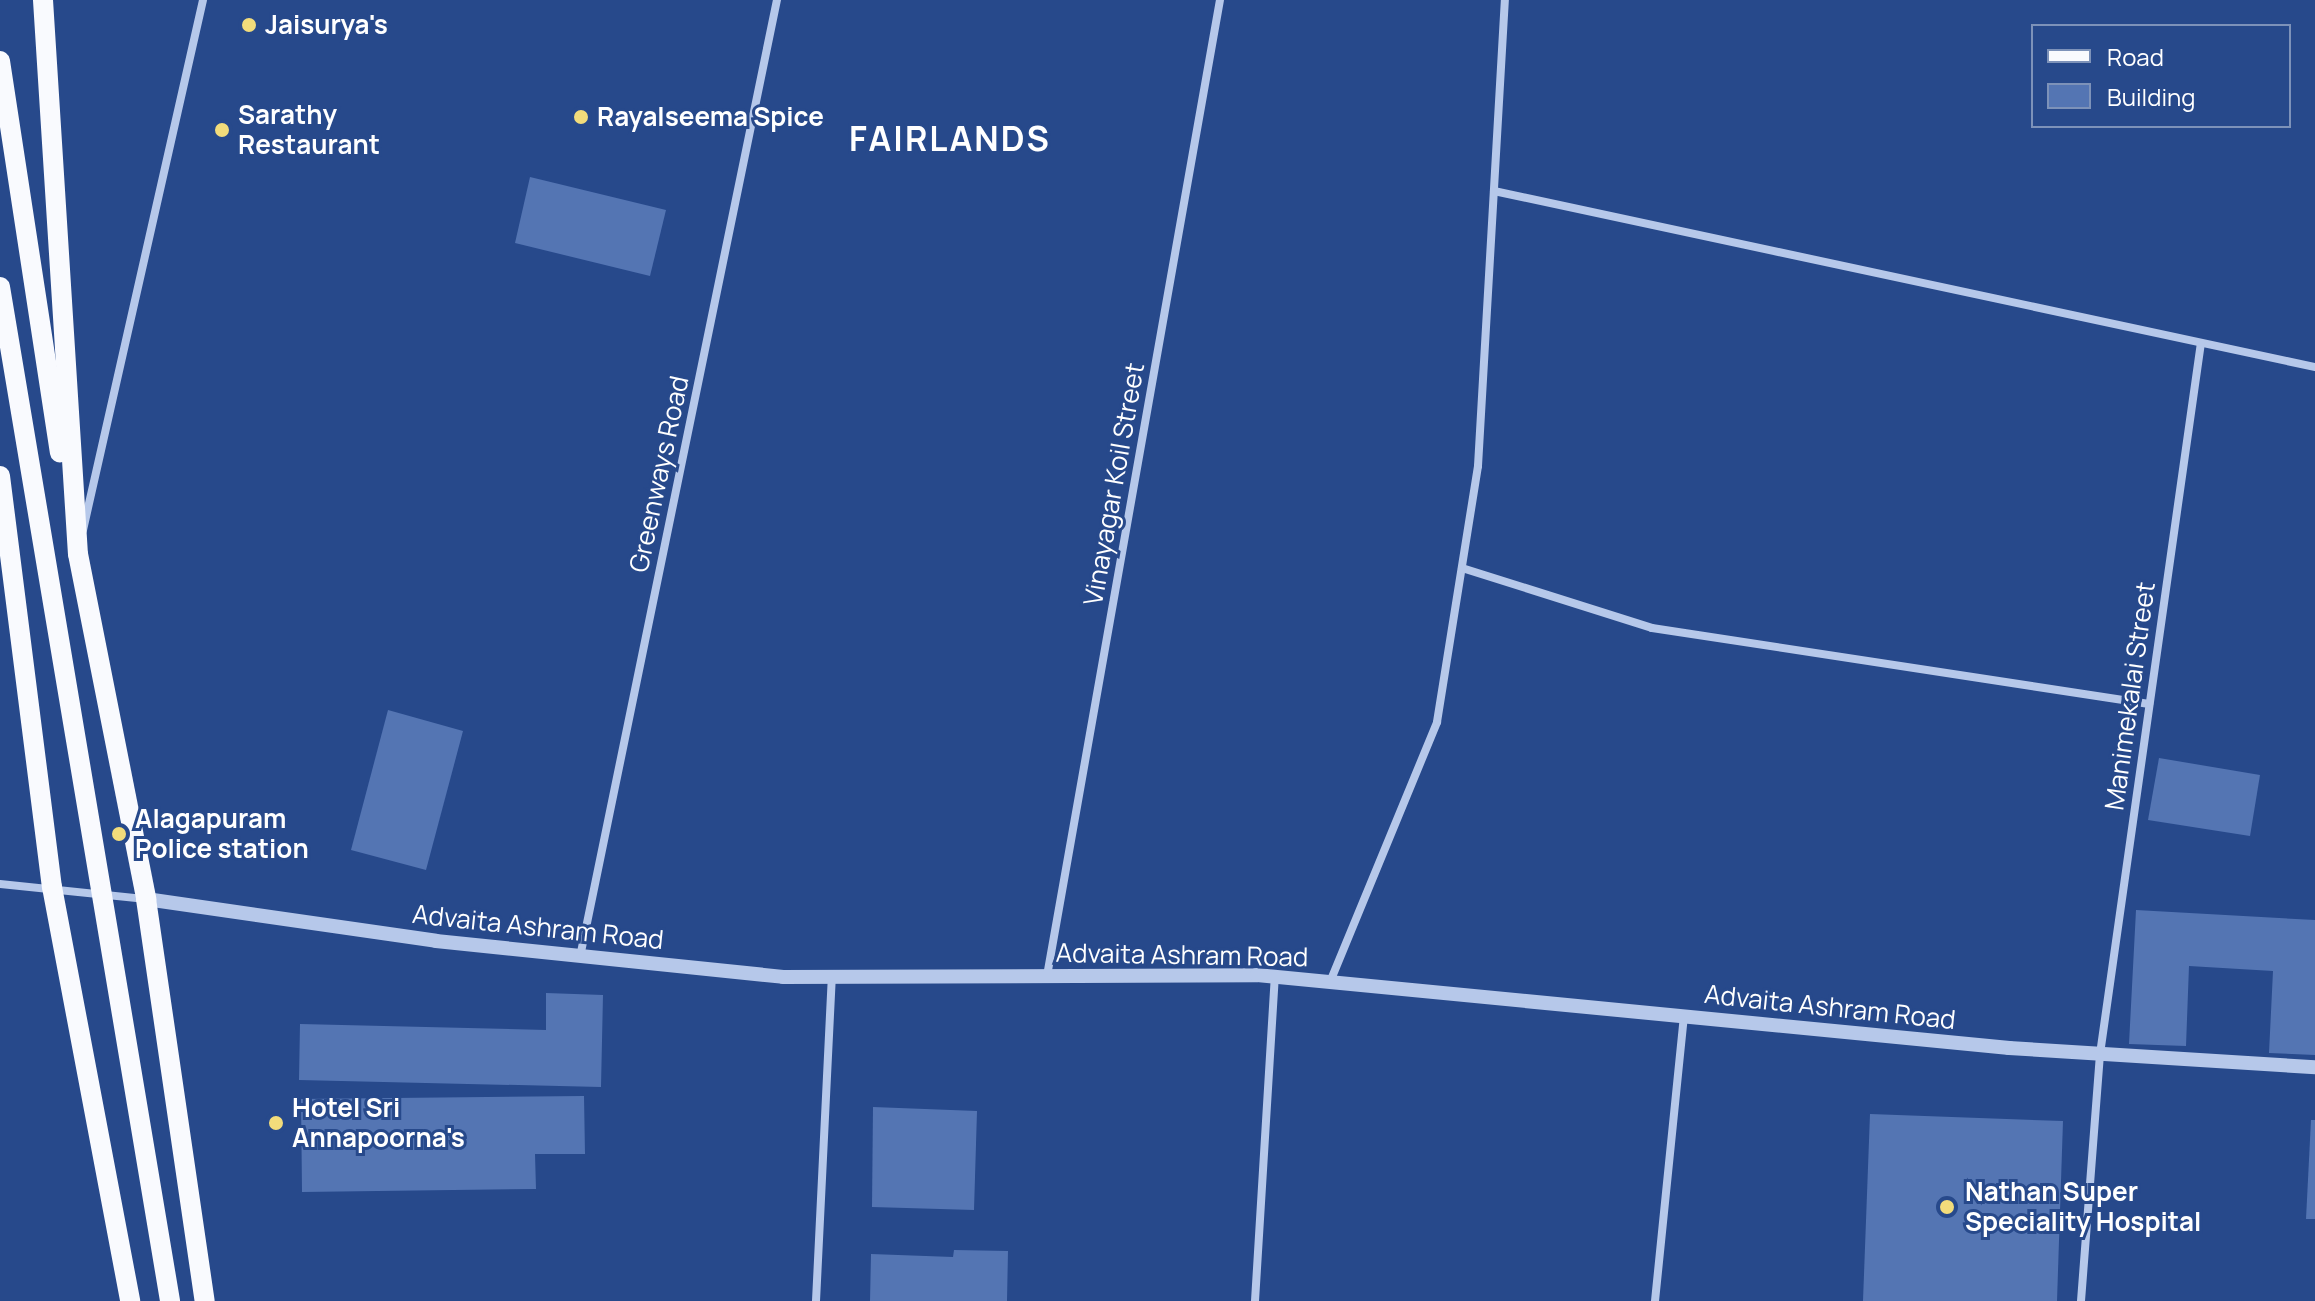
<!DOCTYPE html>
<html>
<head>
<meta charset="utf-8">
<style>
  body { margin:0 }
  #map { position:relative; width:2315px; height:1301px; overflow:hidden; background:#27498b; font-family:Manrope,sans-serif }
  div>[style] { position:absolute }
  [style*='--x'] { left:calc(var(--x)*1px); top:calc(var(--y)*1px); width:calc(var(--w)*1px); rotate:calc(var(--a)*1deg) }
  .building>* { inset:0; background:#5475b3 }
  .minor>* { height:8px; margin:-4px; padding:0 4px; transform-origin:4px; border-radius:4px; background:#b6c8ea }
  .tertiary>* { height:14px; margin:-7px; padding:0 7px; transform-origin:7px; border-radius:7px; background:#b6c8ea }
  .primary>* { height:20px; margin:-10px; padding:0 10px; transform-origin:10px; border-radius:10px; background:#f9fafe }
  .primary-bridge>* { height:20px; margin:-10px; padding:0 10px; transform-origin:10px; border-radius:10px; background:#f9fafe }
  .dots>* { width:22px; height:22px; translate:-50% -50%; box-sizing:border-box; border:4px solid #27498b; border-radius:50% }
  span { translate:-50% -50%; white-space:nowrap; text-align:center; line-height:1.15; -webkit-text-stroke:6px #27498b; paint-order:stroke }
  .poi-label { font-size:26px; color:#fff; font-weight:700 }
  .left { translate:0 -50%; text-align:left }
  .street-label { font-size:26px; color:#fff }
  .district-label { font-size:34px; color:#fff; font-weight:700; letter-spacing:2px }
  .legend { position:absolute; left:2031px; top:24px; width:260px; height:104px; box-sizing:border-box; background:#27498b; border:2px solid #7d92b9; margin:0; padding:10px 14px; list-style:none; font-size:24px; color:#fff }
  .legend li { display:flex; align-items:center; gap:16px; height:40px }
  .legend b { width:40px; border:2px solid #7d92b9 }
</style>
</head>
<body>
<div id="map">
  <div class="building">
    <i style="clip-path:polygon(530px 177px,666px 210px,650px 276px,515px 243px)"></i>
    <i style="clip-path:polygon(388px 710px,463px 731px,426px 870px,351px 850px)"></i>
    <i style="clip-path:polygon(2159px 758px,2260px 775px,2250px 836px,2148px 820px)"></i>
    <i style="clip-path:polygon(2136px 910px,2315px 920px,2315px 1055px,2269px 1053px,2273px 971px,2189px 966px,2186px 1046px,2129px 1044px)"></i>
    <i style="clip-path:polygon(546px 993px,603px 995px,601px 1087px,299px 1080px,300px 1024px,546px 1030px)"></i>
    <i style="clip-path:polygon(584px 1096px,585px 1154px,535px 1154px,536px 1189px,302px 1192px,301px 1099px)"></i>
    <i style="clip-path:polygon(873px 1107px,977px 1111px,974px 1210px,872px 1207px)"></i>
    <i style="clip-path:polygon(1870px 1114px,2063px 1121px,2057px 1301px,1863px 1301px)"></i>
    <i style="clip-path:polygon(2311px 1120px,2315px 1120px,2315px 1219px,2306px 1219px)"></i>
    <i style="clip-path:polygon(954px 1250px,1008px 1251px,1007px 1301px,870px 1301px,871px 1254px,953px 1257px)"></i>
  </div>
  <div class="minor">
    <i style="--x:1494;--y:191;--w:840;--a:12.1"></i>
    <i style="--x:83;--y:530;--w:543;--a:-77.24"></i>
    <i style="--x:1462;--y:568;--w:199;--a:17.5"></i>
    <i style="--x:1652;--y:628;--w:503;--a:8.69"></i>
    <i style="--x:0;--y:884;--w:147;--a:5.9"></i>
    <i style="--x:580;--y:957;--w:977;--a:-78.37"></i>
    <i style="--x:1047;--y:976;--w:991;--a:-79.95"></i>
    <i style="--x:1330;--y:982;--w:281;--a:-67.6"></i>
    <i style="--x:1437;--y:722;--w:259;--a:-80.9"></i>
    <i style="--x:1478;--y:466;--w:467;--a:-86.7"></i>
    <i style="--x:816;--y:1301;--w:324;--a:-87.2"></i>
    <i style="--x:1255;--y:1301;--w:325;--a:-86.5"></i>
    <i style="--x:1655;--y:1301;--w:285;--a:-84.2"></i>
    <i style="--x:2081;--y:1301;--w:248;--a:-85.6"></i>
    <i style="--x:2100;--y:1054;--w:718;--a:-81.92"></i>
  </div>
  <div class="tertiary">
    <i style="--x:146;--y:899;--w:293;--a:8.2"></i>
    <i style="--x:436;--y:941;--w:349;--a:5.9"></i>
    <i style="--x:783;--y:977;--w:474;--a:-0.2"></i>
    <i style="--x:1257;--y:975;--w:756;--a:5.54"></i>
    <i style="--x:2009;--y:1048;--w:307;--a:3.6"></i>
  </div>
  <div class="primary">
    <i style="--x:43;--y:0;--w:555;--a:86.39"></i>
    <i style="--x:78;--y:554;--w:352;--a:78.8"></i>
    <i style="--x:146;--y:899;--w:406;--a:81.7"></i>
    <i style="--x:0;--y:61;--w:396;--a:81.3"></i>
    <i style="--x:0;--y:476;--w:414;--a:82.8"></i>
    <i style="--x:52;--y:887;--w:421;--a:79.3"></i>
  </div>
  <div class="primary-bridge">
    <i style="--x:0;--y:287;--w:1028;--a:80.48"></i>
  </div>
  <div class="dots">
    <i style="left:249px;top:25px;background:#f2dc7b"></i>
    <i style="left:581px;top:117px;background:#f2dc7b"></i>
    <i style="left:222px;top:130px;background:#f2dc7b"></i>
    <i style="left:119px;top:834px;background:#f2dc7b"></i>
    <i style="left:276px;top:1123px;background:#f2dc7b"></i>
    <i style="left:1947px;top:1207px;background:#f2dc7b"></i>
  </div>
  <div class="poi-label">
    <span class="left" style="left:265px;top:25px">Jaisurya's</span>
    <span class="left" style="left:238px;top:130px">Sarathy<br>Restaurant</span>
    <span class="left" style="left:597px;top:117px">Rayalseema Spice</span>
    <span class="left" style="left:135px;top:834px">Alagapuram<br>Police station</span>
    <span class="left" style="left:292px;top:1123px">Hotel Sri<br>Annapoorna's</span>
    <span class="left" style="left:1965px;top:1207px">Nathan Super<br>Speciality Hospital</span>
  </div>
  <div class="street-label">
    <span style="left:659px;top:474px;rotate:-78deg">Greenways Road</span>
    <span style="left:1114px;top:484px;rotate:-80deg">Vinayagar Koil Street</span>
    <span style="left:2130px;top:696px;rotate:-82deg">Manimekalai Street</span>
    <span style="left:538px;top:927px;rotate:6deg">Advaita Ashram Road</span>
    <span style="left:1182px;top:955px;rotate:1deg">Advaita Ashram Road</span>
    <span style="left:1830px;top:1007px;rotate:6deg">Advaita Ashram Road</span>
  </div>
  <div class="district-label">
    <span style="left:950px;top:139px">FAIRLANDS</span>
  </div>
  <ul class="legend">
  <li><b style="height:10px;background:#f9fafe"></b>Road</li>
  <li><b style="height:22px;background:#5475b3"></b>Building</li>
  </ul>
</div>
</body>
</html>
